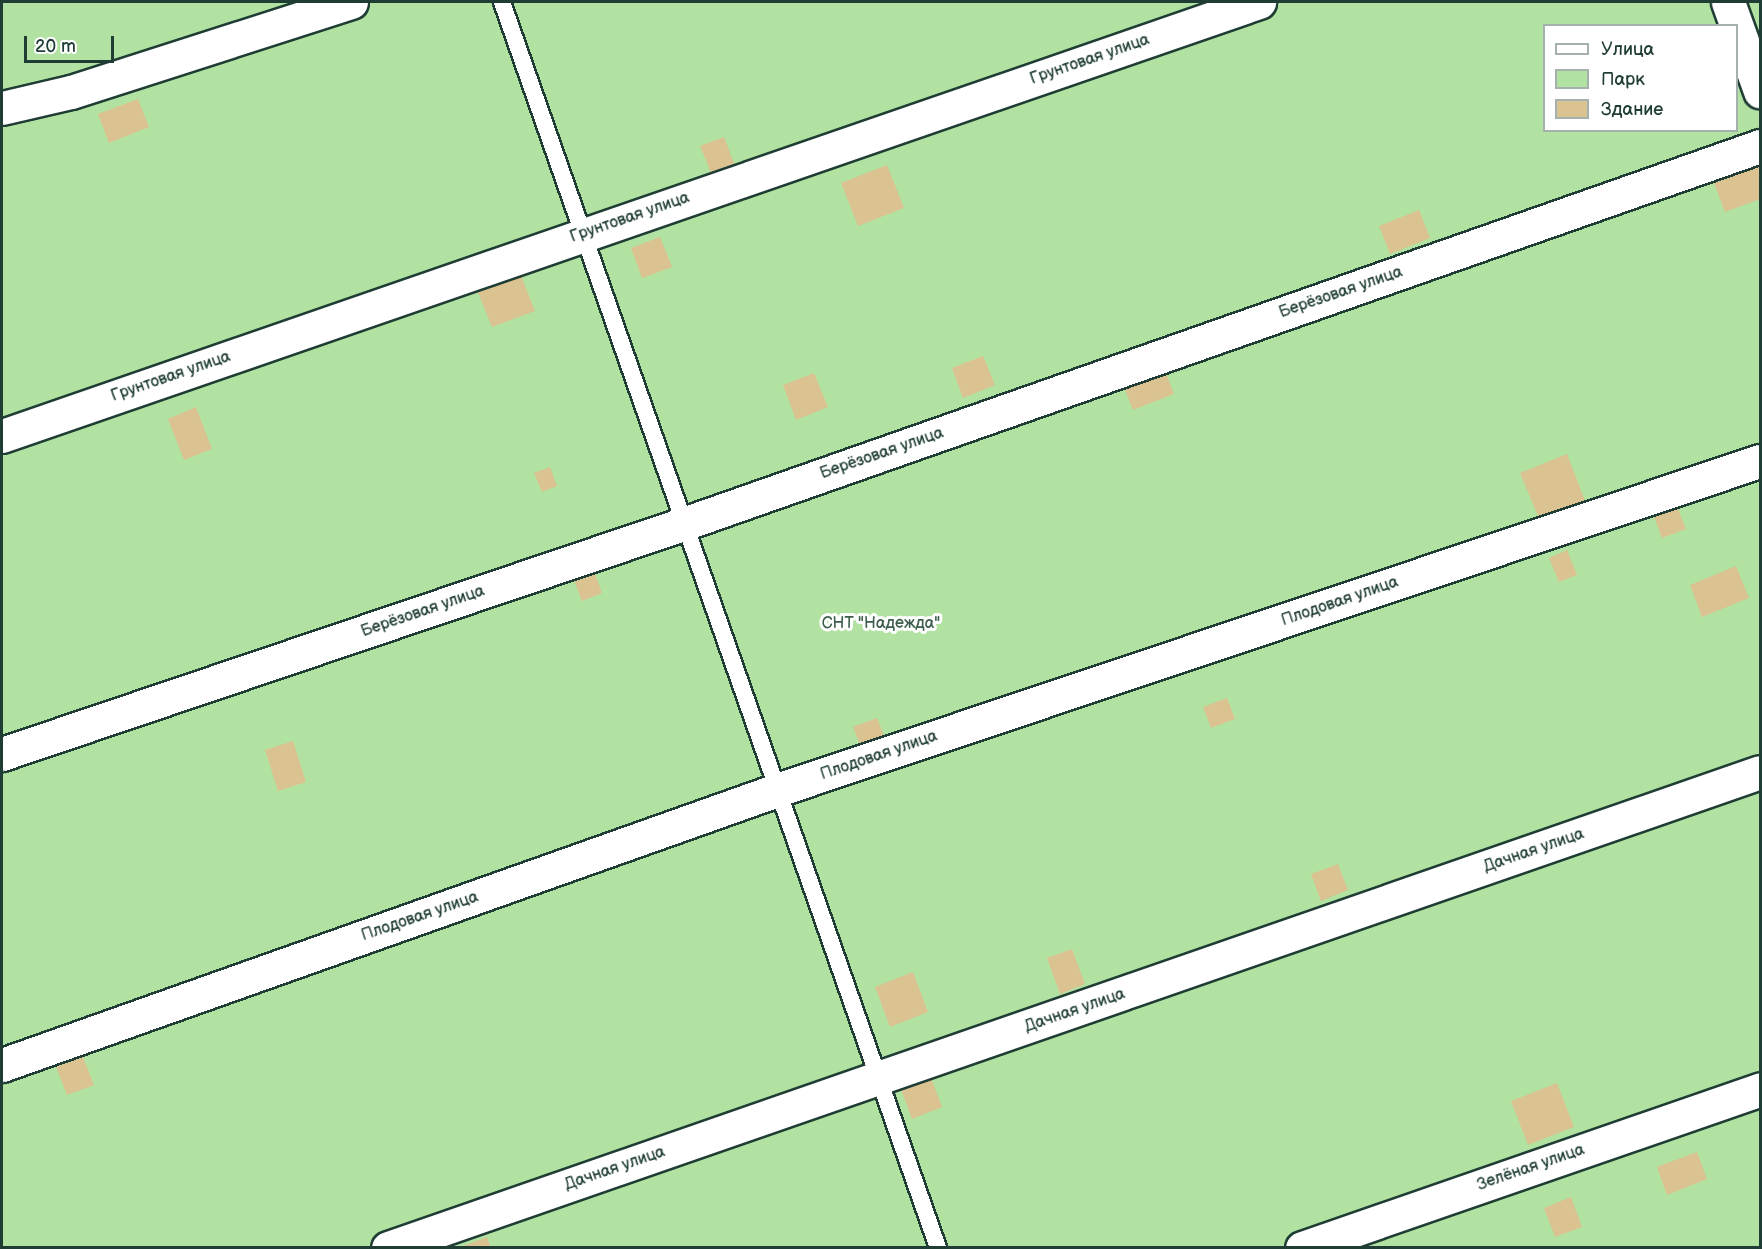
<!DOCTYPE html>
<html>
<head>
<meta charset="utf-8">
<style>
  body { margin:0 }
  #map { position:relative; width:1762px; height:1249px; overflow:hidden; background:#fff; font-family:"Balsamiq Sans",sans-serif }
  div>[style] { position:absolute }
  [style*='--x'] { left:calc(var(--x)*1px); top:calc(var(--y)*1px); width:calc(var(--w)*1px); rotate:calc(var(--a)*1deg) }
  .green>* { inset:0; background:#b2e2a1 }
  .building>* { inset:0; background:#dbc291 }
  .roads { filter:drop-shadow(2px 0 #1f3d34) drop-shadow(-2px 0 #1f3d34) drop-shadow(0 2px #1f3d34) drop-shadow(0 -2px #1f3d34) }
  .lane>* { height:16px; margin:-8px; padding:0 8px; transform-origin:8px; border-radius:8px; background:#fff }
  .street>* { height:33px; margin:-16.5px; padding:0 16.5px; transform-origin:16.5px; border-radius:16.5px; background:#fff }
  span { translate:-50% -50%; white-space:nowrap; text-align:center; line-height:1.15; -webkit-text-stroke:6px #fff; paint-order:stroke }
  .street-label { font-size:16px; color:#1f3d34 }
  .park-label { font-size:16px; color:#3c5e4a }
  .frame { position:absolute; inset:0; border:3px solid #1f3d34; pointer-events:none }
  .legend { position:absolute; left:1543px; top:24px; width:195px; height:108px; box-sizing:border-box; background:#fff; border:2px solid #a5b1ae; margin:0; padding:8px 10px; list-style:none; font-size:18px; color:#1f3d34 }
  .legend li { display:flex; align-items:center; gap:12px; height:30px }
  .legend b { width:30px; border:2px solid #a5b1ae }
  .scale { position:absolute; left:24px; top:36px; width:90px; height:27px; box-sizing:border-box; border:3px solid #1f3d34; border-top:0; padding-left:8px; font-size:18px; line-height:21px; white-space:nowrap; color:#1f3d34; -webkit-text-stroke:4px #fff; paint-order:stroke }
</style>
</head>
<body>
<div id="map">
  <div class="green">
    <i style="clip-path:polygon(evenodd,2px 2px,1760px 2px,1760px 1247px,2px 1247px,2px 2px,1544px 26px,1736px 26px,1736px 130px,1544px 130px,1544px 26px)"></i>
  </div>
  <div class="building">
    <i style="clip-path:polygon(138px 99px,149px 127px,109px 143px,98px 114px)"></i>
    <i style="clip-path:polygon(724px 137px,735px 166px,712px 175px,700px 146px)"></i>
    <i style="clip-path:polygon(1760px 163px,1760px 199px,1725px 212px,1712px 178px)"></i>
    <i style="clip-path:polygon(887px 165px,904px 208px,858px 226px,841px 183px)"></i>
    <i style="clip-path:polygon(1419px 210px,1430px 238px,1390px 254px,1379px 226px)"></i>
    <i style="clip-path:polygon(660px 237px,672px 267px,642px 278px,631px 248px)"></i>
    <i style="clip-path:polygon(520px 273px,535px 311px,492px 327px,477px 290px)"></i>
    <i style="clip-path:polygon(983px 356px,995px 385px,963px 398px,952px 368px)"></i>
    <i style="clip-path:polygon(1163px 365px,1174px 394px,1133px 410px,1122px 382px)"></i>
    <i style="clip-path:polygon(814px 373px,828px 407px,796px 420px,783px 385px)"></i>
    <i style="clip-path:polygon(196px 407px,212px 449px,184px 460px,168px 419px)"></i>
    <i style="clip-path:polygon(1567px 454px,1586px 503px,1540px 521px,1520px 473px)"></i>
    <i style="clip-path:polygon(550px 467px,557px 486px,542px 492px,534px 473px)"></i>
    <i style="clip-path:polygon(1676px 504px,1686px 529px,1662px 538px,1653px 514px)"></i>
    <i style="clip-path:polygon(1567px 550px,1577px 575px,1559px 582px,1549px 558px)"></i>
    <i style="clip-path:polygon(592px 566px,602px 593px,582px 601px,572px 575px)"></i>
    <i style="clip-path:polygon(1736px 566px,1749px 598px,1702px 617px,1690px 585px)"></i>
    <i style="clip-path:polygon(1227px 698px,1235px 719px,1211px 728px,1203px 707px)"></i>
    <i style="clip-path:polygon(877px 718px,887px 743px,863px 752px,853px 727px)"></i>
    <i style="clip-path:polygon(293px 741px,306px 782px,278px 791px,265px 750px)"></i>
    <i style="clip-path:polygon(1338px 864px,1348px 890px,1321px 901px,1311px 874px)"></i>
    <i style="clip-path:polygon(1072px 949px,1085px 984px,1060px 994px,1047px 958px)"></i>
    <i style="clip-path:polygon(913px 972px,928px 1012px,890px 1027px,875px 987px)"></i>
    <i style="clip-path:polygon(83px 1057px,94px 1085px,67px 1095px,56px 1067px)"></i>
    <i style="clip-path:polygon(931px 1078px,942px 1107px,912px 1119px,901px 1089px)"></i>
    <i style="clip-path:polygon(1557px 1083px,1574px 1127px,1528px 1145px,1511px 1101px)"></i>
    <i style="clip-path:polygon(1697px 1152px,1707px 1179px,1667px 1195px,1657px 1167px)"></i>
    <i style="clip-path:polygon(1571px 1197px,1582px 1227px,1555px 1237px,1544px 1208px)"></i>
    <i style="clip-path:polygon(487px 1237px,491px 1248px,461px 1248px,461px 1247px)"></i>
  </div>
  <div class="roads">
    <div class="lane">
      <i style="--x:502;--y:2;--w:1320;--a:70.71"></i>
    </div>
    <div class="street">
      <i style="--x:1728;--y:2;--w:95;--a:70.2"></i>
      <i style="--x:2;--y:108;--w:71;--a:-13.1"></i>
      <i style="--x:71;--y:92;--w:294;--a:-17.8"></i>
      <i style="--x:2;--y:436;--w:1330;--a:-19.05"></i>
      <i style="--x:2;--y:754;--w:722;--a:-18.66"></i>
      <i style="--x:686;--y:523;--w:1138;--a:-19.34"></i>
      <i style="--x:2;--y:1065;--w:826;--a:-19.53"></i>
      <i style="--x:780;--y:789;--w:1033;--a:-18.51"></i>
      <i style="--x:388;--y:1248;--w:1452;--a:-19.13"></i>
      <i style="--x:1302;--y:1248;--w:485;--a:-19.1"></i>
    </div>
  </div>
  <div class="street-label">
    <span style="left:1090px;top:60px;rotate:-19deg">Грунтовая улица</span>
    <span style="left:630px;top:218px;rotate:-19deg">Грунтовая улица</span>
    <span style="left:1341px;top:293px;rotate:-19deg">Берёзовая улица</span>
    <span style="left:171px;top:377px;rotate:-19deg">Грунтовая улица</span>
    <span style="left:882px;top:454px;rotate:-19deg">Берёзовая улица</span>
    <span style="left:1340px;top:602px;rotate:-19deg">Плодовая улица</span>
    <span style="left:423px;top:612px;rotate:-19deg">Берёзовая улица</span>
    <span style="left:879px;top:756px;rotate:-19deg">Плодовая улица</span>
    <span style="left:1534px;top:851px;rotate:-19deg">Дачная улица</span>
    <span style="left:420px;top:917px;rotate:-19deg">Плодовая улица</span>
    <span style="left:1075px;top:1011px;rotate:-19deg">Дачная улица</span>
    <span style="left:1531px;top:1168px;rotate:-19deg">Зелёная улица</span>
    <span style="left:615px;top:1169px;rotate:-19deg">Дачная улица</span>
  </div>
  <div class="park-label">
    <span style="left:881px;top:624px">СНТ "Надежда"</span>
  </div>
  <div class="frame"></div>
  <ul class="legend">
  <li><b style="height:8px;background:#fff"></b>Улица</li>
  <li><b style="height:16px;background:#b2e2a1"></b>Парк</li>
  <li><b style="height:16px;background:#dbc291"></b>Здание</li>
  </ul>
  <div class="scale">20 m</div>
</div>
</body>
</html>
